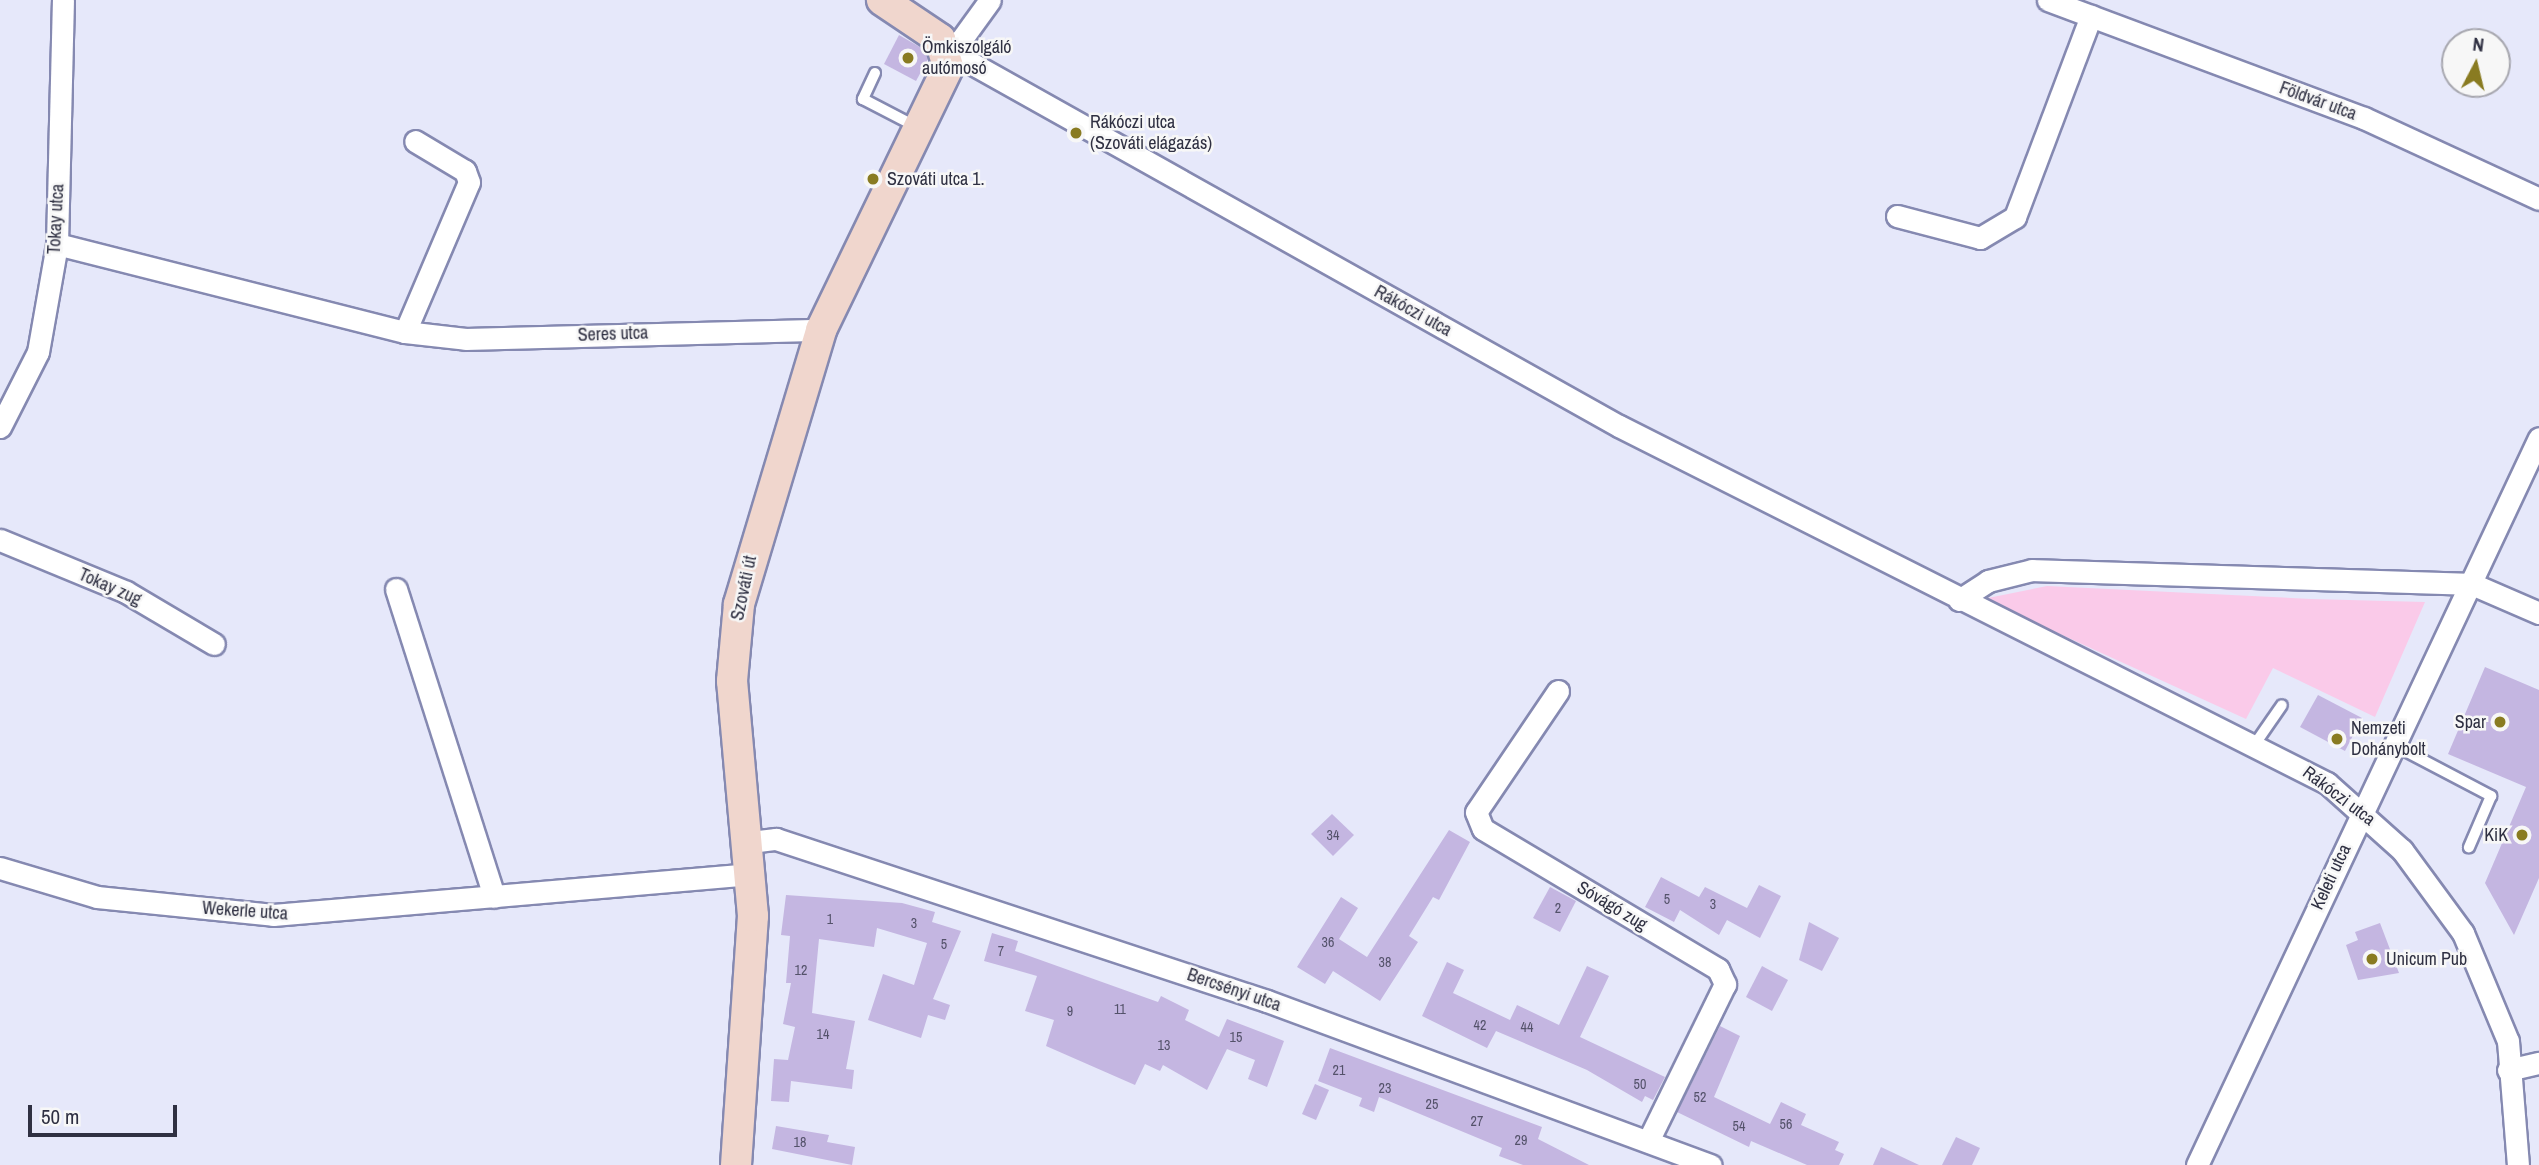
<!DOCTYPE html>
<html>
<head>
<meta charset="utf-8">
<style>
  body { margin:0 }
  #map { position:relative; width:2539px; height:1165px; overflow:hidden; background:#e6e8fa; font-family:"Archivo Narrow",sans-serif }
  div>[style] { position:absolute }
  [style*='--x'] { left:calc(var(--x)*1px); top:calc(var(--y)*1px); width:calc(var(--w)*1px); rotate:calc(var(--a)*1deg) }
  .green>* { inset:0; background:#facae9 }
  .building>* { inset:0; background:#c4b6e1 }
  .roads { filter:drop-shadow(2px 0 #8589b1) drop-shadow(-2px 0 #8589b1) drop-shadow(0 2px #8589b1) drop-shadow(0 -2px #8589b1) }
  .service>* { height:10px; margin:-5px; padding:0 5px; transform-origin:5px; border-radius:5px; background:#fff }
  .minor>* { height:21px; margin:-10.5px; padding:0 10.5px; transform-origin:10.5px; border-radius:10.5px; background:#fff }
  .secondary>* { height:30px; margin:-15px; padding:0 15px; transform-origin:15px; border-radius:15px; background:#f0d6cd }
  .dots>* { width:19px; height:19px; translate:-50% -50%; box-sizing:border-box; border:4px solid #f7f7f7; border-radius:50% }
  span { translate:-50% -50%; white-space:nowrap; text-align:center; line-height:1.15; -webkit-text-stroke:5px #f7f7f7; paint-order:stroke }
  .number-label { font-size:14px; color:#54526a }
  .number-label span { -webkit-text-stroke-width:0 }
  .poi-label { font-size:18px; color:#2f3042 }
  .left { translate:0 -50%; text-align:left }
  .right { translate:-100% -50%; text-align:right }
  .street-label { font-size:18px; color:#2f3042 }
  .north { position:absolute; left:2441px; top:28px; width:70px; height:70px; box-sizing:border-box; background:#f7f7f7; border:2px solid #a7a7af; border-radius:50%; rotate:7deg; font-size:19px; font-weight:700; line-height:28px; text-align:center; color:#2f3042 }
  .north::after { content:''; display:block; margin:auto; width:24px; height:32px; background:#897b21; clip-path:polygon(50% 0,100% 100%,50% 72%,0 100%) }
  .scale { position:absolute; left:28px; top:1105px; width:149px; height:32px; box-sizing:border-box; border:4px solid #2f3042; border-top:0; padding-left:9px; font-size:21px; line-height:24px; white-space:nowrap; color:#2f3042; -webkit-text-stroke:5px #f7f7f7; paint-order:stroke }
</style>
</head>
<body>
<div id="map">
  <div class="green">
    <i style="clip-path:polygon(2047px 586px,2311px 599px,2425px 602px,2375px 717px,2273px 668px,2246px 719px,1983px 599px)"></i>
  </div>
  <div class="building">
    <i style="clip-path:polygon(899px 35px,925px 50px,928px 59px,916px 81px,884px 64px)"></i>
    <i style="clip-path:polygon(2485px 667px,2539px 690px,2539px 878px,2514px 935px,2485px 883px,2526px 787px,2448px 754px)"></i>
    <i style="clip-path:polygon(2318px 695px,2362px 718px,2345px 751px,2300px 727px)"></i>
    <i style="clip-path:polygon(1332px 814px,1354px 835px,1333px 856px,1311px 834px)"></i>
    <i style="clip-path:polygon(1449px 830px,1470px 842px,1439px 900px,1433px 897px,1409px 936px,1418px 942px,1380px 1001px,1333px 971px,1325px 984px,1297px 967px,1341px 897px,1358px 908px,1339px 939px,1367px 957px)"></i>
    <i style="clip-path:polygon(1661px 877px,1699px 897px,1705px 887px,1747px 908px,1759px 885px,1781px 896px,1760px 938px,1727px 920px,1719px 935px,1680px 910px,1674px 922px,1645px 907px)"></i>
    <i style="clip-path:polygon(1550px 887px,1576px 901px,1560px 932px,1533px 918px)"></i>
    <i style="clip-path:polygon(786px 895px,902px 903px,935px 912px,932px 922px,961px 931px,933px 999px,950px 1005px,945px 1020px,928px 1015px,921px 1038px,868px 1020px,883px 974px,914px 985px,927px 943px,877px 928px,874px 947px,819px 939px,812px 1013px,855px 1021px,846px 1069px,854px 1070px,852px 1089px,791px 1081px,789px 1102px,771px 1101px,774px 1059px,788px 1060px,795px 1027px,783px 1024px,791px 983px,786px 983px,790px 936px,781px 935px)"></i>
    <i style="clip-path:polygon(1809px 922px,1839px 938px,1822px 971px,1799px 960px)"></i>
    <i style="clip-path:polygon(2380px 923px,2399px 973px,2358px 980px,2346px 945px,2358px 940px,2355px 932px)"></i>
    <i style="clip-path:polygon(992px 933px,1018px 941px,1015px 951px,1158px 1002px,1161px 996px,1189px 1010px,1185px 1020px,1219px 1037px,1227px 1019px,1284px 1041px,1267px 1087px,1248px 1079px,1255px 1060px,1227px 1049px,1207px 1090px,1163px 1065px,1160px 1071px,1145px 1064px,1135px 1085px,1046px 1046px,1054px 1020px,1025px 1011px,1037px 976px,984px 961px)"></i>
    <i style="clip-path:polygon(1447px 962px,1464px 970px,1453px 993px,1510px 1020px,1517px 1005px,1559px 1025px,1587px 966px,1609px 976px,1580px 1037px,1665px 1077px,1653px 1100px,1645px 1096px,1642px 1102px,1587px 1070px,1496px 1031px,1487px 1048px,1422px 1016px)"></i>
    <i style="clip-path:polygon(1762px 966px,1788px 980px,1772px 1011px,1746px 997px)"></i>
    <i style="clip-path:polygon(1720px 1026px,1740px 1036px,1714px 1097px,1770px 1124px,1781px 1102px,1806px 1114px,1801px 1125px,1839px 1142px,1835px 1150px,1844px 1154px,1839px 1165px,1807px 1165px,1751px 1141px,1749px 1147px,1677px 1112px)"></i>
    <i style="clip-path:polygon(1330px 1048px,1542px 1127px,1538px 1139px,1589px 1165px,1523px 1165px,1499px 1156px,1502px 1148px,1379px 1097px,1374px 1112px,1359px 1106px,1362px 1098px,1318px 1081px)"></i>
    <i style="clip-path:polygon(1315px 1084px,1329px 1090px,1316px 1120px,1302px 1114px)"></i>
    <i style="clip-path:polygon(776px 1126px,829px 1135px,827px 1142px,855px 1147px,852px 1165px,772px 1149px)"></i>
    <i style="clip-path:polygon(1956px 1137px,1980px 1148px,1972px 1165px,1942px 1165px)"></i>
    <i style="clip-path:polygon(1881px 1147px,1919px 1165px,1873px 1165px)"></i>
  </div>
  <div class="roads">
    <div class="service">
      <i style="--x:875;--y:73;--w:29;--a:115"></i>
      <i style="--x:863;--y:99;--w:61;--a:27.4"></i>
      <i style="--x:2255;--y:744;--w:47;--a:-55.3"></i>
      <i style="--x:2394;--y:745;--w:110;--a:27.7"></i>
      <i style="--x:2491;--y:796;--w:56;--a:113.3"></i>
    </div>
    <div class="minor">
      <i style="--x:2048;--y:0;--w:337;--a:20.5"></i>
      <i style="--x:2364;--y:118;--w:193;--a:24.8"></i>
      <i style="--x:946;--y:49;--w:771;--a:29.26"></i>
      <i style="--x:1619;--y:426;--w:793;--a:26.76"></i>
      <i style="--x:2327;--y:783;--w:101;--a:41.8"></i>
      <i style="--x:2402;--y:850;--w:103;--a:53.7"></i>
      <i style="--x:2463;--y:933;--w:117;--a:67.4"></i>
      <i style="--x:2508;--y:1041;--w:124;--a:85.4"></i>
      <i style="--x:946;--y:49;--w:17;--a:-31"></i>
      <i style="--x:961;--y:40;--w:49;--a:-54.1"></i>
      <i style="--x:1897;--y:216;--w:86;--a:14.8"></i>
      <i style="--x:1980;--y:238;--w:41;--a:-31"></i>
      <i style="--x:2015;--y:217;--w:215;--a:-69.3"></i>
      <i style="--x:57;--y:244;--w:359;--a:14.2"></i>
      <i style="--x:405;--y:332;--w:61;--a:6.5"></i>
      <i style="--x:466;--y:339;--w:355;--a:-1.5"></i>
      <i style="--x:405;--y:332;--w:163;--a:-66.9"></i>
      <i style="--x:469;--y:182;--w:12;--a:-110"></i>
      <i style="--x:465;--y:171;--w:58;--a:-149"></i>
      <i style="--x:0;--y:427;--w:84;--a:-63.1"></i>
      <i style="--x:38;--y:352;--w:110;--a:-80"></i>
      <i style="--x:57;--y:244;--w:244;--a:-88.6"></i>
      <i style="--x:0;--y:540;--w:136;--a:22.4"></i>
      <i style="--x:126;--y:592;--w:102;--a:30.6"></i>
      <i style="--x:396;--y:589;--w:323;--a:72.3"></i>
      <i style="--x:1959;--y:600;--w:35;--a:-33"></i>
      <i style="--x:1988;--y:581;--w:45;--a:-14"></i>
      <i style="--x:2032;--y:570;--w:440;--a:1.8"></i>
      <i style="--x:2472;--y:584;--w:73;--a:23.4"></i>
      <i style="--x:1558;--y:691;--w:146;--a:124.1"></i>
      <i style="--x:1476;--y:812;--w:18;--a:68"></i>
      <i style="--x:1483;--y:829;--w:274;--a:30.8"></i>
      <i style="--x:1718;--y:969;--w:17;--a:65"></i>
      <i style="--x:1725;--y:984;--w:175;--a:116.1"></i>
      <i style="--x:750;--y:842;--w:26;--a:-7"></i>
      <i style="--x:776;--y:839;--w:517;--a:18.26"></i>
      <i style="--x:1267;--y:1001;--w:473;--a:20.3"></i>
      <i style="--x:0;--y:868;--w:101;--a:16.6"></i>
      <i style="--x:97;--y:897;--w:177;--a:5.8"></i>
      <i style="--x:273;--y:915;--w:480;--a:-4.9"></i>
      <i style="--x:2508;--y:1070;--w:32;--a:-13"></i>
      <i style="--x:2197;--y:1165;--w:803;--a:-64.81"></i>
    </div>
    <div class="secondary">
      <i style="--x:736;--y:1165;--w:250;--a:-86.1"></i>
      <i style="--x:753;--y:916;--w:236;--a:-95.1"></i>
      <i style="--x:732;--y:681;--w:77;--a:-84.8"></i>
      <i style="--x:739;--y:604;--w:286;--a:-73.3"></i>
      <i style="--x:821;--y:330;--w:292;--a:-64.2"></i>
      <i style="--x:948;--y:67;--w:29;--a:-106"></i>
      <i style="--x:940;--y:39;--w:70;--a:-146.1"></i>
    </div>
  </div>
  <div class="dots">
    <i style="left:908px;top:58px;background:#897b21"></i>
    <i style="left:1076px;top:133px;background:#897b21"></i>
    <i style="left:873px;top:179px;background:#897b21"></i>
    <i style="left:2500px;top:722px;background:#897b21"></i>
    <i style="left:2337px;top:739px;background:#897b21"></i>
    <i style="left:2522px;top:835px;background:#897b21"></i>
    <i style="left:2372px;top:959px;background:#897b21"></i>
  </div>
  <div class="number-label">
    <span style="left:1333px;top:835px">34</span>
    <span style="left:1667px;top:899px">5</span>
    <span style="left:1713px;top:904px">3</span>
    <span style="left:1558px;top:908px">2</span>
    <span style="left:830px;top:919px">1</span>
    <span style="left:914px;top:923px">3</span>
    <span style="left:1328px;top:942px">36</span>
    <span style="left:944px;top:944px">5</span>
    <span style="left:1001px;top:951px">7</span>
    <span style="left:1385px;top:962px">38</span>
    <span style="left:801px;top:970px">12</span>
    <span style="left:1120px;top:1009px">11</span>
    <span style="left:1070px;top:1011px">9</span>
    <span style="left:1480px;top:1025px">42</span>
    <span style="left:1527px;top:1027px">44</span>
    <span style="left:823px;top:1034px">14</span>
    <span style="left:1236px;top:1037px">15</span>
    <span style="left:1164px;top:1045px">13</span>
    <span style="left:1339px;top:1070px">21</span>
    <span style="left:1640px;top:1084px">50</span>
    <span style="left:1385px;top:1088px">23</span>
    <span style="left:1700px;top:1097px">52</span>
    <span style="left:1432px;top:1104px">25</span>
    <span style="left:1477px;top:1121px">27</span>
    <span style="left:1786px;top:1124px">56</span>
    <span style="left:1739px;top:1126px">54</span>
    <span style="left:1521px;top:1140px">29</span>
    <span style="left:800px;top:1142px">18</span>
  </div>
  <div class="poi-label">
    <span class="left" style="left:922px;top:58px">Ömkiszolgáló<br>autómosó</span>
    <span class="left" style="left:1090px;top:133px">Rákóczi utca<br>(Szováti elágazás)</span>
    <span class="left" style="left:887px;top:179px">Szováti utca 1.</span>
    <span class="right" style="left:2486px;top:722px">Spar</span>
    <span class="left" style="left:2351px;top:739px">Nemzeti<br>Dohánybolt</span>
    <span class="right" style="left:2508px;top:835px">KiK</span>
    <span class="left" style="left:2386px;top:959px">Unicum Pub</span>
  </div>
  <div class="street-label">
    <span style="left:2318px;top:101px;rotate:20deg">Földvár utca</span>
    <span style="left:56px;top:219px;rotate:-87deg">Tokay utca</span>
    <span style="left:1413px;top:311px;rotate:29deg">Rákóczi utca</span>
    <span style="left:613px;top:334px;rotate:-2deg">Seres utca</span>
    <span style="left:110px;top:587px;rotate:24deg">Tokay zug</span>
    <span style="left:744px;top:588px;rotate:-78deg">Szováti út</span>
    <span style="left:2339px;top:796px;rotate:37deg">Rákóczi utca</span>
    <span style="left:2331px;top:877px;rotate:-65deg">Keleti utca</span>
    <span style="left:1612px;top:906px;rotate:31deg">Sóvágó zug</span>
    <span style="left:245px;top:911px;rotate:4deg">Wekerle utca</span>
    <span style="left:1234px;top:990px;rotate:19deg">Bercsényi utca</span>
  </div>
  <div class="north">N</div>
  <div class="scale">50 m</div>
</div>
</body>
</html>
